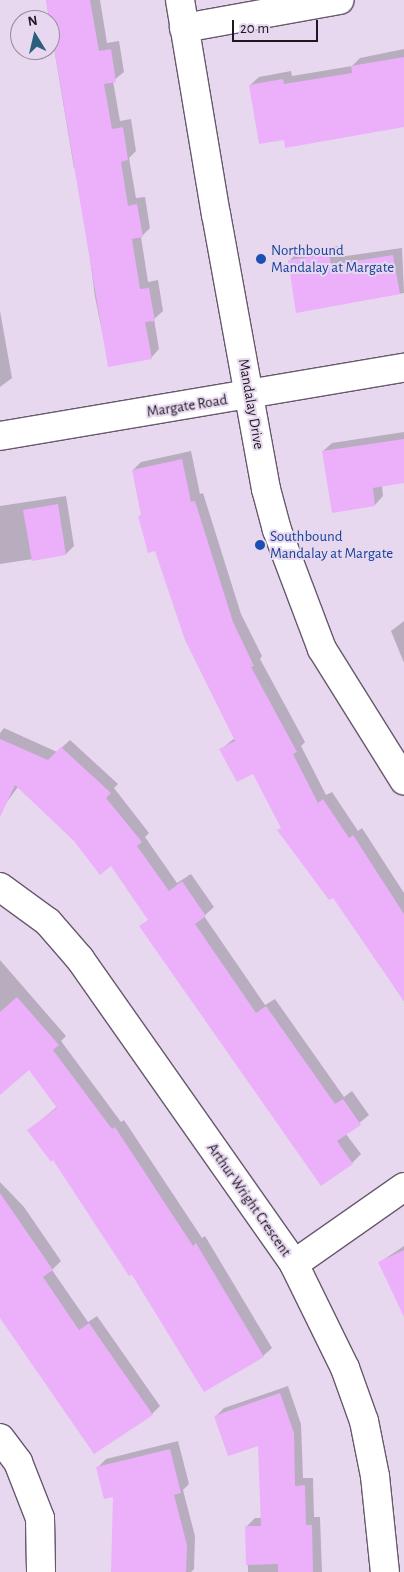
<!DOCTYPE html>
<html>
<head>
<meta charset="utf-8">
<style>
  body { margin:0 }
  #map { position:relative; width:404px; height:1572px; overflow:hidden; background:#e7d8ef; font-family:"Alegreya Sans",sans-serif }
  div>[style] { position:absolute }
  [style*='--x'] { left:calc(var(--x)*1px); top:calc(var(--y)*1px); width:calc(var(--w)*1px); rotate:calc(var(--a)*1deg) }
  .shadow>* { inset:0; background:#0003 }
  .building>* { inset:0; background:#ebb0f9 }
  .roads { filter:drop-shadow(1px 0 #66596c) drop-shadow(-1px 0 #66596c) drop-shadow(0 1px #66596c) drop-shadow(0 -1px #66596c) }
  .street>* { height:28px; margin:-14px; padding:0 14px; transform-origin:14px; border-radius:14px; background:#fff }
  .secondary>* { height:28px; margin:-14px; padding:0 14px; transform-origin:14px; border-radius:14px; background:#fff }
  .dots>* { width:14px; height:14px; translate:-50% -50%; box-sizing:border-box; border:2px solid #e7d8ef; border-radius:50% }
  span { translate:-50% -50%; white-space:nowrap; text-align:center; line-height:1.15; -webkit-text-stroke:4px #e7d8ef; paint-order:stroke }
  .transit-label { font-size:15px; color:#164399 }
  .left { translate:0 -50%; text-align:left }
  .street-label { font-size:15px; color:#1e1921 }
  .north { position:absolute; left:10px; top:10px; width:50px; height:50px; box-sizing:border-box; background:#e7d8ef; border:1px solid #978c9d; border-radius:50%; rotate:351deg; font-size:14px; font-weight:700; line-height:20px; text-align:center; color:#1e1921 }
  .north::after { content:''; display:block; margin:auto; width:18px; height:22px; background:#2b607c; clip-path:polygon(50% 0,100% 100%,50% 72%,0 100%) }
  .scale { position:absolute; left:232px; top:20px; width:86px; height:22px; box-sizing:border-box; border:2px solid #1e1921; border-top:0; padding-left:6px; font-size:15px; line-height:18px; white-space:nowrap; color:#1e1921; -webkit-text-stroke:4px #e7d8ef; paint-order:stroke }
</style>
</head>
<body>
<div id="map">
  <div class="shadow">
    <i style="clip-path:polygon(46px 0,100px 0,107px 43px,119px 41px,124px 72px,113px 81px,120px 121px,131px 119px,136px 151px,129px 158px,136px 198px,145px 197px,150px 228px,141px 237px,148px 282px,158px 280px,163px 311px,154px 319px,159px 349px,151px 358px,109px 365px,95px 297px,78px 167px,74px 168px)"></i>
    <i style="clip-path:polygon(404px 49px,404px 125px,285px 138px,250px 85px,259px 77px,291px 71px,292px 76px,352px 66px,360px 58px)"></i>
    <i style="clip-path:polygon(338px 246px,339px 257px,402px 248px,404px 293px,297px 311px,289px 261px,298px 252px)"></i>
    <i style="clip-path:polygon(0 311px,12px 378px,0 387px)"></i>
    <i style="clip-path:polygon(404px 432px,404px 482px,382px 485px,383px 496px,375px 505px,333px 511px,323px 451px,332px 443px)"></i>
    <i style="clip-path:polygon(191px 451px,200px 494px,203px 493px,241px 614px,262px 656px,260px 659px,305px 742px,301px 746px,326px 795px,332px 792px,358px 831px,362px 828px,404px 893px,404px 1001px,333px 896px,282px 828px,254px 772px,221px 749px,235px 738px,142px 514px,133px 470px,141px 462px)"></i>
    <i style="clip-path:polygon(66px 496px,74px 546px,66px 554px,0 564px,0 506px)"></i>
    <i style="clip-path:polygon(404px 621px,404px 663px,391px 631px)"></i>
    <i style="clip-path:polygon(4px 728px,57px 752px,70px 740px,118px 784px,114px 788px,149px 833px,145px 837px,177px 883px,191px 874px,214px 907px,204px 916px,265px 1005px,275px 999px,344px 1097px,352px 1091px,369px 1115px,346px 1134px,361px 1154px,352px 1163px,321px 1184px,141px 927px,149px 919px,112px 864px,75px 840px,18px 787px,6px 803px,0 801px,0 733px)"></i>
    <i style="clip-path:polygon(0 960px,66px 1036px,61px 1041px,121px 1122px,124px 1120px,202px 1238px,205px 1236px,272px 1348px,263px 1356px,132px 1273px,54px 1158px,29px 1130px,58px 1106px,29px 1068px,0 1080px)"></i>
    <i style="clip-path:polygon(0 1182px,24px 1207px,61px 1261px,52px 1270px,88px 1322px,97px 1316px,160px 1406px,152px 1414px,0 1316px)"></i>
    <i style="clip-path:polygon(404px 1246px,404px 1308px,380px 1262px)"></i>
    <i style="clip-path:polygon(288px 1386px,301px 1424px,303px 1478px,313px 1478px,314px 1517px,320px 1517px,322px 1572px,248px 1572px,247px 1526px,255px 1518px,262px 1518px,259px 1444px,216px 1416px,224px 1408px)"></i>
    <i style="clip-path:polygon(178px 1441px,189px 1484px,183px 1490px,195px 1536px,194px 1569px,191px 1572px,112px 1572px,114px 1495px,97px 1468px,106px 1459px)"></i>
  </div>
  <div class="building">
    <i style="clip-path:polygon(46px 0,90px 0,99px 51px,111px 49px,116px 82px,104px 84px,112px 129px,123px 127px,128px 160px,121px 162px,128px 206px,137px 204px,143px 237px,132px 239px,140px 289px,149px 288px,155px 321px,145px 322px,152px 359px,108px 367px)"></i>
    <i style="clip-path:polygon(404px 57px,404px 127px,285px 148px,284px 140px,259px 144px,249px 85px,283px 79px,284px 84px,352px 73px,351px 66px)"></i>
    <i style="clip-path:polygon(329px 254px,331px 265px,393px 255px,400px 294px,296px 313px,288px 260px)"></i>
    <i style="clip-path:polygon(404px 439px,404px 483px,373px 488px,375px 506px,332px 513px,322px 451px)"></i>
    <i style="clip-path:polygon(182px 459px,191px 502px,195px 501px,233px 622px,254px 666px,251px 667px,297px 752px,293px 754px,318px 803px,323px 799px,349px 838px,353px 835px,404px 914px,404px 1001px,333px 898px,329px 900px,277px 830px,281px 828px,253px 774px,237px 782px,219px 749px,235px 741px,185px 640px,155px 551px,148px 553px,138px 516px,141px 515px,132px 470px)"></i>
    <i style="clip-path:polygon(58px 504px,66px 555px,32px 561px,23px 510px)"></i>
    <i style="clip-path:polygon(0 739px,48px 760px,61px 747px,111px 793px,106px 798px,142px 842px,137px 846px,169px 891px,182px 881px,199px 906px,206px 916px,195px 924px,256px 1013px,266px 1006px,335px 1104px,343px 1099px,361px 1125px,337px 1141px,353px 1164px,321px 1186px,139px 926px,148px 920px,111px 866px,100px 875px,74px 841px,15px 785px,0 817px)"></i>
    <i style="clip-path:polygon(17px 997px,59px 1045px,53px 1050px,112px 1129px,115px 1127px,193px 1246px,196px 1243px,264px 1357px,204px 1392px,132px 1275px,129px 1276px,53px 1160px,51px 1162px,27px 1130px,57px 1108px,29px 1070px,0 1095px,0 1012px)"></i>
    <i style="clip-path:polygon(0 1193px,53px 1270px,43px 1277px,79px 1330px,89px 1323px,153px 1415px,94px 1454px,0 1318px)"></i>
    <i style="clip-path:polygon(404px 1250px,404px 1317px,378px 1262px)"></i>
    <i style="clip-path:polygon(280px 1393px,294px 1433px,295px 1486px,305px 1485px,306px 1525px,312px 1525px,313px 1572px,278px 1572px,278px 1564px,246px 1565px,245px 1526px,261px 1526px,258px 1446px,228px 1456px,214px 1416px)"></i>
    <i style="clip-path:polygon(170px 1449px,181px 1493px,174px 1495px,187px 1545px,186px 1572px,111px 1572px,113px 1497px,104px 1499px,96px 1467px)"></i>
  </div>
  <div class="roads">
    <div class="street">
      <i style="--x:184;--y:28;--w:158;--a:-10.2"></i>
      <i style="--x:0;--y:436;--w:410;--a:-9.6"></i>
      <i style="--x:0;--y:887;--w:59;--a:36.1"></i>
      <i style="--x:48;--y:922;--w:49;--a:49.1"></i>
      <i style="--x:80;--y:959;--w:373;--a:54.9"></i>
      <i style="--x:294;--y:1264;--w:116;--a:63.9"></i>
      <i style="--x:345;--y:1368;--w:56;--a:70.3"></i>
      <i style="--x:364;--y:1421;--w:56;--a:78.7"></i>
      <i style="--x:375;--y:1476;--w:97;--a:84.1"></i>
      <i style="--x:294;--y:1264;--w:134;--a:-35"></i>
      <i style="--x:0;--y:1438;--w:30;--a:53"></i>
      <i style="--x:18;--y:1462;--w:60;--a:68.6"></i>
      <i style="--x:40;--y:1518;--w:54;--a:88.9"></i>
    </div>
    <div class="secondary">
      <i style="--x:180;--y:0;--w:217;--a:80.5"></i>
      <i style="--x:216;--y:214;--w:280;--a:79.7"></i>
      <i style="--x:266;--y:489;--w:42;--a:75"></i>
      <i style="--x:277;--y:530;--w:127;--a:69.3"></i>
      <i style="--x:322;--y:649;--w:155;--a:58"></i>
    </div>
  </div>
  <div class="dots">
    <i style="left:261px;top:259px;background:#1a4fb4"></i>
    <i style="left:260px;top:545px;background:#1a4fb4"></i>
  </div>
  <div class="transit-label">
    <span class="left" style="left:271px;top:259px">Northbound<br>Mandalay at Margate</span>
    <span class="left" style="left:270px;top:545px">Southbound<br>Mandalay at Margate</span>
  </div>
  <div class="street-label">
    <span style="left:251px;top:404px;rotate:80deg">Mandalay Drive</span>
    <span style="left:187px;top:406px;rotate:-9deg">Margate Road</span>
    <span style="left:249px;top:1200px;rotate:55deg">Arthur Wright Crescent</span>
  </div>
  <div class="north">N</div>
  <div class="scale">20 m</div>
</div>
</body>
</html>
